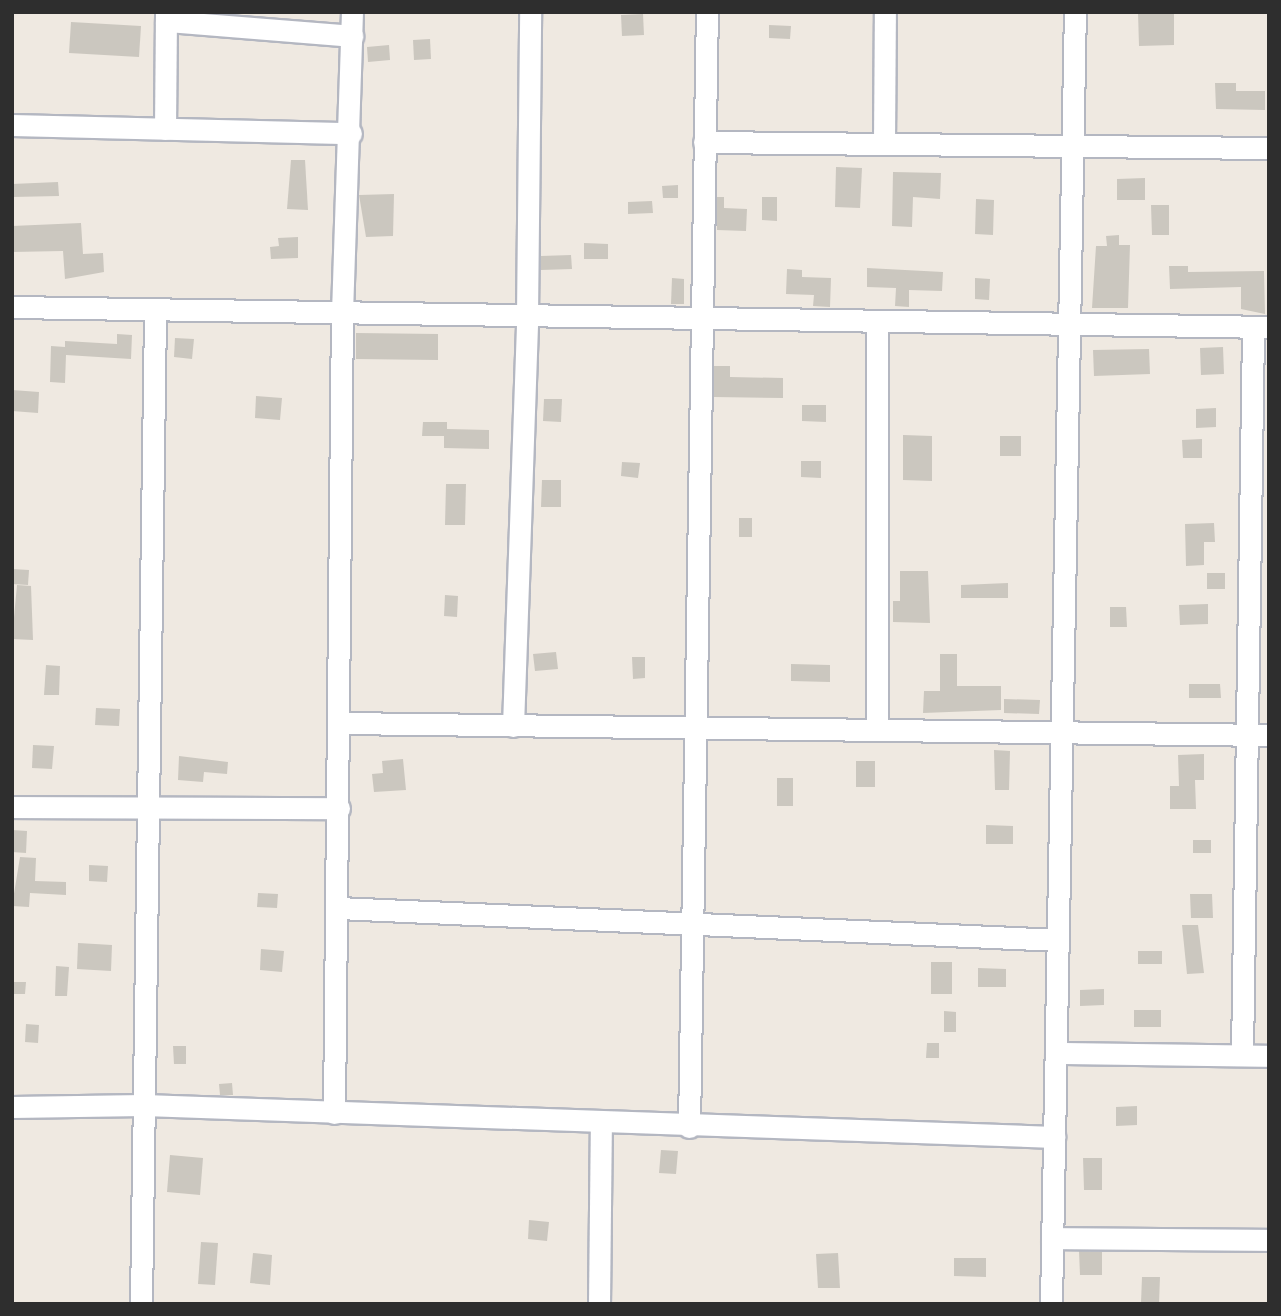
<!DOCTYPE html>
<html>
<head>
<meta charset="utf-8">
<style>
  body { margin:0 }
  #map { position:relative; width:1281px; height:1316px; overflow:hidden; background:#efe9e1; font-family:"Noto Sans",sans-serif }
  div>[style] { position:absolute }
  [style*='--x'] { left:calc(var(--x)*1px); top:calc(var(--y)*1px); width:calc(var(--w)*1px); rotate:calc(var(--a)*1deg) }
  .building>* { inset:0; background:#cbc7bf }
  .roads { filter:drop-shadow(2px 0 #b4b7c1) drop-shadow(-2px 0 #b4b7c1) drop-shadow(0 2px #b4b7c1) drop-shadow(0 -2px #b4b7c1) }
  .minor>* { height:21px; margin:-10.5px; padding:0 10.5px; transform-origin:10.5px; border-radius:10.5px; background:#fff }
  span { translate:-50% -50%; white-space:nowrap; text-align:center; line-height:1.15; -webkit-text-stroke:7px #fff; paint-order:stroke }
  .frame { position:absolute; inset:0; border:14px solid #2e2e2e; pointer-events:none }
</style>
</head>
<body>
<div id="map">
  <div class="building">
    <i style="clip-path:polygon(1138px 12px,1174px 12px,1174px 45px,1139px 46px)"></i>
    <i style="clip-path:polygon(643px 14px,644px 35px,622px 36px,621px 15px)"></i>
    <i style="clip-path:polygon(71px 22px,141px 26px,139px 57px,69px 53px)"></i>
    <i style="clip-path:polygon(769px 25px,791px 26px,790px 39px,769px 38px)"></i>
    <i style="clip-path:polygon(430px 39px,431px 59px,414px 60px,413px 40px)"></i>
    <i style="clip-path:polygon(389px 45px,390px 60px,368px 62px,367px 47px)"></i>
    <i style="clip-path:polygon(1215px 83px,1236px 83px,1236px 91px,1265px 91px,1265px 110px,1216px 109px)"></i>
    <i style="clip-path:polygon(291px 160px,305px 160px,308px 210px,287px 209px)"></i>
    <i style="clip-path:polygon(836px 167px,862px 168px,860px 208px,835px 207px)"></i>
    <i style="clip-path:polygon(893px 172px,941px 173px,940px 199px,913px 197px,912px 227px,892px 226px)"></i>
    <i style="clip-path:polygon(1145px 178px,1145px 200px,1117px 200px,1117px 179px)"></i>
    <i style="clip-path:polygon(58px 182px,59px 196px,12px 197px,12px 184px)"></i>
    <i style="clip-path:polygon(678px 185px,678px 198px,663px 198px,662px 186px)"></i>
    <i style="clip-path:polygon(394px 194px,393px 236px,366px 237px,359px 195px)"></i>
    <i style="clip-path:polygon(717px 197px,724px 197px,724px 208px,747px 209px,746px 231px,717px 230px)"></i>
    <i style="clip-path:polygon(762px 197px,777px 197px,777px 221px,762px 220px)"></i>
    <i style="clip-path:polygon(976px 199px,994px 200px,993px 235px,975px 234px)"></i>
    <i style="clip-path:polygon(652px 201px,653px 213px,628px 214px,628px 202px)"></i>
    <i style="clip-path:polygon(1151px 205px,1169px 205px,1169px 235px,1152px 235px)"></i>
    <i style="clip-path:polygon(81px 223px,83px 254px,103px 253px,104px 272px,65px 279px,63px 251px,12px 252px,12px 226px)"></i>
    <i style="clip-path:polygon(1119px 235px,1119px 245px,1130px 245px,1128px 308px,1092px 308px,1096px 246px,1107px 246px,1106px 236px)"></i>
    <i style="clip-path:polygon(298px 237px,298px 258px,271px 259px,270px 247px,279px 246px,278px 238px)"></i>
    <i style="clip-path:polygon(584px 243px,608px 244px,608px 259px,584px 259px)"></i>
    <i style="clip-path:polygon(571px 255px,572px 269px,541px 270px,541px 256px)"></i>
    <i style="clip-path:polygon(1169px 266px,1188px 266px,1188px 272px,1264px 271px,1265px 314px,1241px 309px,1241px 287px,1170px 289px)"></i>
    <i style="clip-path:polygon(867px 268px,943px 272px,942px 291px,909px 290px,909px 307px,895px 306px,896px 288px,867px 287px)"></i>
    <i style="clip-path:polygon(787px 269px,802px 270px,802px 277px,831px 278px,830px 307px,813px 306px,814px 295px,786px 294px)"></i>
    <i style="clip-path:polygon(672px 278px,684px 279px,684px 304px,671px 304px)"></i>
    <i style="clip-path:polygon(975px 278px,990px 279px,989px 300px,975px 299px)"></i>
    <i style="clip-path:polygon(356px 333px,438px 334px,438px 360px,356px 359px)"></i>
    <i style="clip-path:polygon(117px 334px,132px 335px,131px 359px,66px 355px,65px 383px,50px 382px,51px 346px,65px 347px,65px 341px,117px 344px)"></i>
    <i style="clip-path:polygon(175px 338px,194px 339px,192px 359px,174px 357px)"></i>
    <i style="clip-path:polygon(1223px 347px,1224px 374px,1201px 375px,1200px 348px)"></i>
    <i style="clip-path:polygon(1149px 349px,1150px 374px,1094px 376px,1093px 350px)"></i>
    <i style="clip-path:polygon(714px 366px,730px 366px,730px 377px,783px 378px,783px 398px,714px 397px)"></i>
    <i style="clip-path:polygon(12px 390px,39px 392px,38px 413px,12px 411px)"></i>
    <i style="clip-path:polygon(256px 396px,282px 398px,280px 420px,255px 418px)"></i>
    <i style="clip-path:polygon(544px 399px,562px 399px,561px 422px,543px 421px)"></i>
    <i style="clip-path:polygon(802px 405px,826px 405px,826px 422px,802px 421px)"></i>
    <i style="clip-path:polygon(1216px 408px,1216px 427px,1196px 428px,1196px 409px)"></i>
    <i style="clip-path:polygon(423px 422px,447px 422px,447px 429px,489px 430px,489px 449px,444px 448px,444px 436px,422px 436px)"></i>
    <i style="clip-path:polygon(903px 435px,932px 436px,932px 481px,903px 480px)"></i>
    <i style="clip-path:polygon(1000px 436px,1021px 436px,1021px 456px,1000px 456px)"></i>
    <i style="clip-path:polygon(1202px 439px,1202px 458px,1183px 458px,1182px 440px)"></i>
    <i style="clip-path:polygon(801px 461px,821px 461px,821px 478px,801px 477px)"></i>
    <i style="clip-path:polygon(622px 462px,640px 463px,638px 478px,621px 476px)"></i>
    <i style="clip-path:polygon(542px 480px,561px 480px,561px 507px,541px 507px)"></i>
    <i style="clip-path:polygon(446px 484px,466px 484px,465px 525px,445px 525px)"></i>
    <i style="clip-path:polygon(739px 518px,752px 518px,752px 537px,739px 537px)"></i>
    <i style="clip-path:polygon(1214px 523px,1215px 542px,1204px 542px,1204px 565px,1186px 566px,1185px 524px)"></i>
    <i style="clip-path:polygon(12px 569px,29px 570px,28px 585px,12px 584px)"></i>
    <i style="clip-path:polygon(900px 571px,928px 571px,930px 623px,893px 622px,893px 601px,900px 601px)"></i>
    <i style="clip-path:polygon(1207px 573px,1225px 573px,1225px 589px,1207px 589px)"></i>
    <i style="clip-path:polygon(1008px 583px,1008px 598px,961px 598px,961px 585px)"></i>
    <i style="clip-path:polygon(17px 585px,31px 586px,33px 640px,12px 639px)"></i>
    <i style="clip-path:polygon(445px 595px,458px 596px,457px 617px,444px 616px)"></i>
    <i style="clip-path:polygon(1208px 604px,1208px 624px,1180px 625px,1179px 605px)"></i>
    <i style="clip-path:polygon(1110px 607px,1126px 607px,1127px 627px,1110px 627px)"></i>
    <i style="clip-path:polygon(556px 652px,558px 669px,535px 671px,533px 654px)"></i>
    <i style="clip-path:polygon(940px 654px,957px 654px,957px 686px,1001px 686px,1001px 710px,923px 713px,924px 691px,940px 691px)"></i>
    <i style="clip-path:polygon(632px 657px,645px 657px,645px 678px,633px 679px)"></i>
    <i style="clip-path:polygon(791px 664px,830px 665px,830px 682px,791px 681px)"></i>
    <i style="clip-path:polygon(46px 665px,60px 666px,59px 695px,44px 695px)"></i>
    <i style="clip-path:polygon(1189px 684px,1220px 684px,1221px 698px,1189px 698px)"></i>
    <i style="clip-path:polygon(1004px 699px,1040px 700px,1039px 714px,1004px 713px)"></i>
    <i style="clip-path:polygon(96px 708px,120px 709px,119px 726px,95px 725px)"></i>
    <i style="clip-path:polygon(33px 745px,54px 746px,52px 769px,32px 768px)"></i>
    <i style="clip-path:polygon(994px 750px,1010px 751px,1009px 790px,995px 790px)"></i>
    <i style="clip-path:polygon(1204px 754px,1204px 780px,1195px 780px,1196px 809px,1170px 809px,1170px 786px,1179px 786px,1178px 755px)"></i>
    <i style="clip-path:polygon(179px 756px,228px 762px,227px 774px,204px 772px,203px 782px,178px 780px)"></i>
    <i style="clip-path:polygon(403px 759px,406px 790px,374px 792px,372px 774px,383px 773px,382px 761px)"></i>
    <i style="clip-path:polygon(856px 761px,875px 761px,875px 787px,856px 787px)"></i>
    <i style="clip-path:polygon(777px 778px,793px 778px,793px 806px,777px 806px)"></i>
    <i style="clip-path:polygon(986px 825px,1013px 826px,1013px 844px,986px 844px)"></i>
    <i style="clip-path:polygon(12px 830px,27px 831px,26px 853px,12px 852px)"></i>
    <i style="clip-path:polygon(1193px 840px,1211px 840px,1211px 853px,1193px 853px)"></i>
    <i style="clip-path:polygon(20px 857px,36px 858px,35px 881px,66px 882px,66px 895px,30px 893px,29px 907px,12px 906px)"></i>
    <i style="clip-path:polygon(89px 865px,108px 866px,107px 882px,89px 881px)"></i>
    <i style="clip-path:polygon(258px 893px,278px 894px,277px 908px,257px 907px)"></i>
    <i style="clip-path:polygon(1190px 894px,1212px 894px,1213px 918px,1191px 918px)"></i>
    <i style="clip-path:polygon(1182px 925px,1198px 925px,1204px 973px,1187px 974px)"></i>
    <i style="clip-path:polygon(78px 943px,112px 945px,111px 971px,77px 969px)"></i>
    <i style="clip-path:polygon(261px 949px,284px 951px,282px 972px,260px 970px)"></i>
    <i style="clip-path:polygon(1138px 951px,1162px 951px,1162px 964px,1138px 964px)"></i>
    <i style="clip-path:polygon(931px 962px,952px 962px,952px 994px,931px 994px)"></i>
    <i style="clip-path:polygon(56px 966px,69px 967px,67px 996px,55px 996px)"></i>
    <i style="clip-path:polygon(978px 968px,1006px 969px,1006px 987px,978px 987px)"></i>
    <i style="clip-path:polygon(12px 982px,26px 982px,25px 994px,12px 994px)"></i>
    <i style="clip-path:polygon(1104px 989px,1104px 1005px,1080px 1006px,1080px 990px)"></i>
    <i style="clip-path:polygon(1134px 1010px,1161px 1010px,1161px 1027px,1134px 1027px)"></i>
    <i style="clip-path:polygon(944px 1011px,956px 1012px,956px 1032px,944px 1032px)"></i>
    <i style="clip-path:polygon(26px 1024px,39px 1025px,38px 1043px,25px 1042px)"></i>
    <i style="clip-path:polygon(927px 1043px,939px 1043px,939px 1058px,926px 1058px)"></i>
    <i style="clip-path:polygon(173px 1046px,186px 1046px,186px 1064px,174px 1064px)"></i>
    <i style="clip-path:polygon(232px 1083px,233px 1095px,220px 1095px,219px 1084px)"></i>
    <i style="clip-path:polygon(1137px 1106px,1137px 1125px,1116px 1126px,1116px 1107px)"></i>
    <i style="clip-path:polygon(661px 1150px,678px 1151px,676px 1174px,659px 1173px)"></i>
    <i style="clip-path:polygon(170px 1155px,203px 1158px,200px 1195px,167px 1192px)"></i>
    <i style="clip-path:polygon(1083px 1158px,1102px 1158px,1102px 1190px,1084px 1190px)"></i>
    <i style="clip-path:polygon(529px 1220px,549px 1222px,547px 1241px,528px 1239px)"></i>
    <i style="clip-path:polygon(201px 1242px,218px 1243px,215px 1285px,198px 1284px)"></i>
    <i style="clip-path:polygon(1079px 1251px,1102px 1252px,1102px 1275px,1080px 1275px)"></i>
    <i style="clip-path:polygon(253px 1253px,272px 1255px,270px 1285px,250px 1283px)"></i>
    <i style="clip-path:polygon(838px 1253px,840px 1288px,818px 1288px,816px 1254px)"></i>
    <i style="clip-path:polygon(954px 1258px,986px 1258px,986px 1277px,954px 1276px)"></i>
    <i style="clip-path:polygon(1142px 1277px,1160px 1277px,1159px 1304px,1141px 1303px)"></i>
  </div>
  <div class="roads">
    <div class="minor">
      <i style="--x:166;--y:21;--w:187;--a:4.6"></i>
      <i style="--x:12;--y:125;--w:339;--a:1.4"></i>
      <i style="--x:165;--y:129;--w:117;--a:-89.5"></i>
      <i style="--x:704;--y:142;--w:565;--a:0.61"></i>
      <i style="--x:884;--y:144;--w:132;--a:-89.6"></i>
      <i style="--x:12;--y:307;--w:1257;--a:0.91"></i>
      <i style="--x:877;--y:321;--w:409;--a:90"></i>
      <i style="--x:341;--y:723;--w:928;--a:0.74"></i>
      <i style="--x:513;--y:726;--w:410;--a:-88"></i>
      <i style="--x:527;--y:316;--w:304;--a:-89.4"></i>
      <i style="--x:12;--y:807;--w:327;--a:0.2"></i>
      <i style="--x:338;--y:908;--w:721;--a:2.54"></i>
      <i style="--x:1056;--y:1053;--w:213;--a:0.8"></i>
      <i style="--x:1242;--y:1055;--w:728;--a:-89.13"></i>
      <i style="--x:12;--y:1107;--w:132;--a:-0.9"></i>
      <i style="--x:144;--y:1105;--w:911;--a:2.01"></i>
      <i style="--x:334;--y:1113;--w:800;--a:-89.43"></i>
      <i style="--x:342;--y:313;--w:301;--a:-88.1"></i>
      <i style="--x:689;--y:1127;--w:1115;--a:-89.08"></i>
      <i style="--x:1052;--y:1238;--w:217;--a:0.5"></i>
      <i style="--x:141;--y:1304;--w:995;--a:-89.19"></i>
      <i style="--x:599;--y:1304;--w:180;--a:-89.4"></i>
      <i style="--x:1051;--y:1304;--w:1292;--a:-88.94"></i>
    </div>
  </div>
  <div class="frame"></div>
</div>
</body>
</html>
